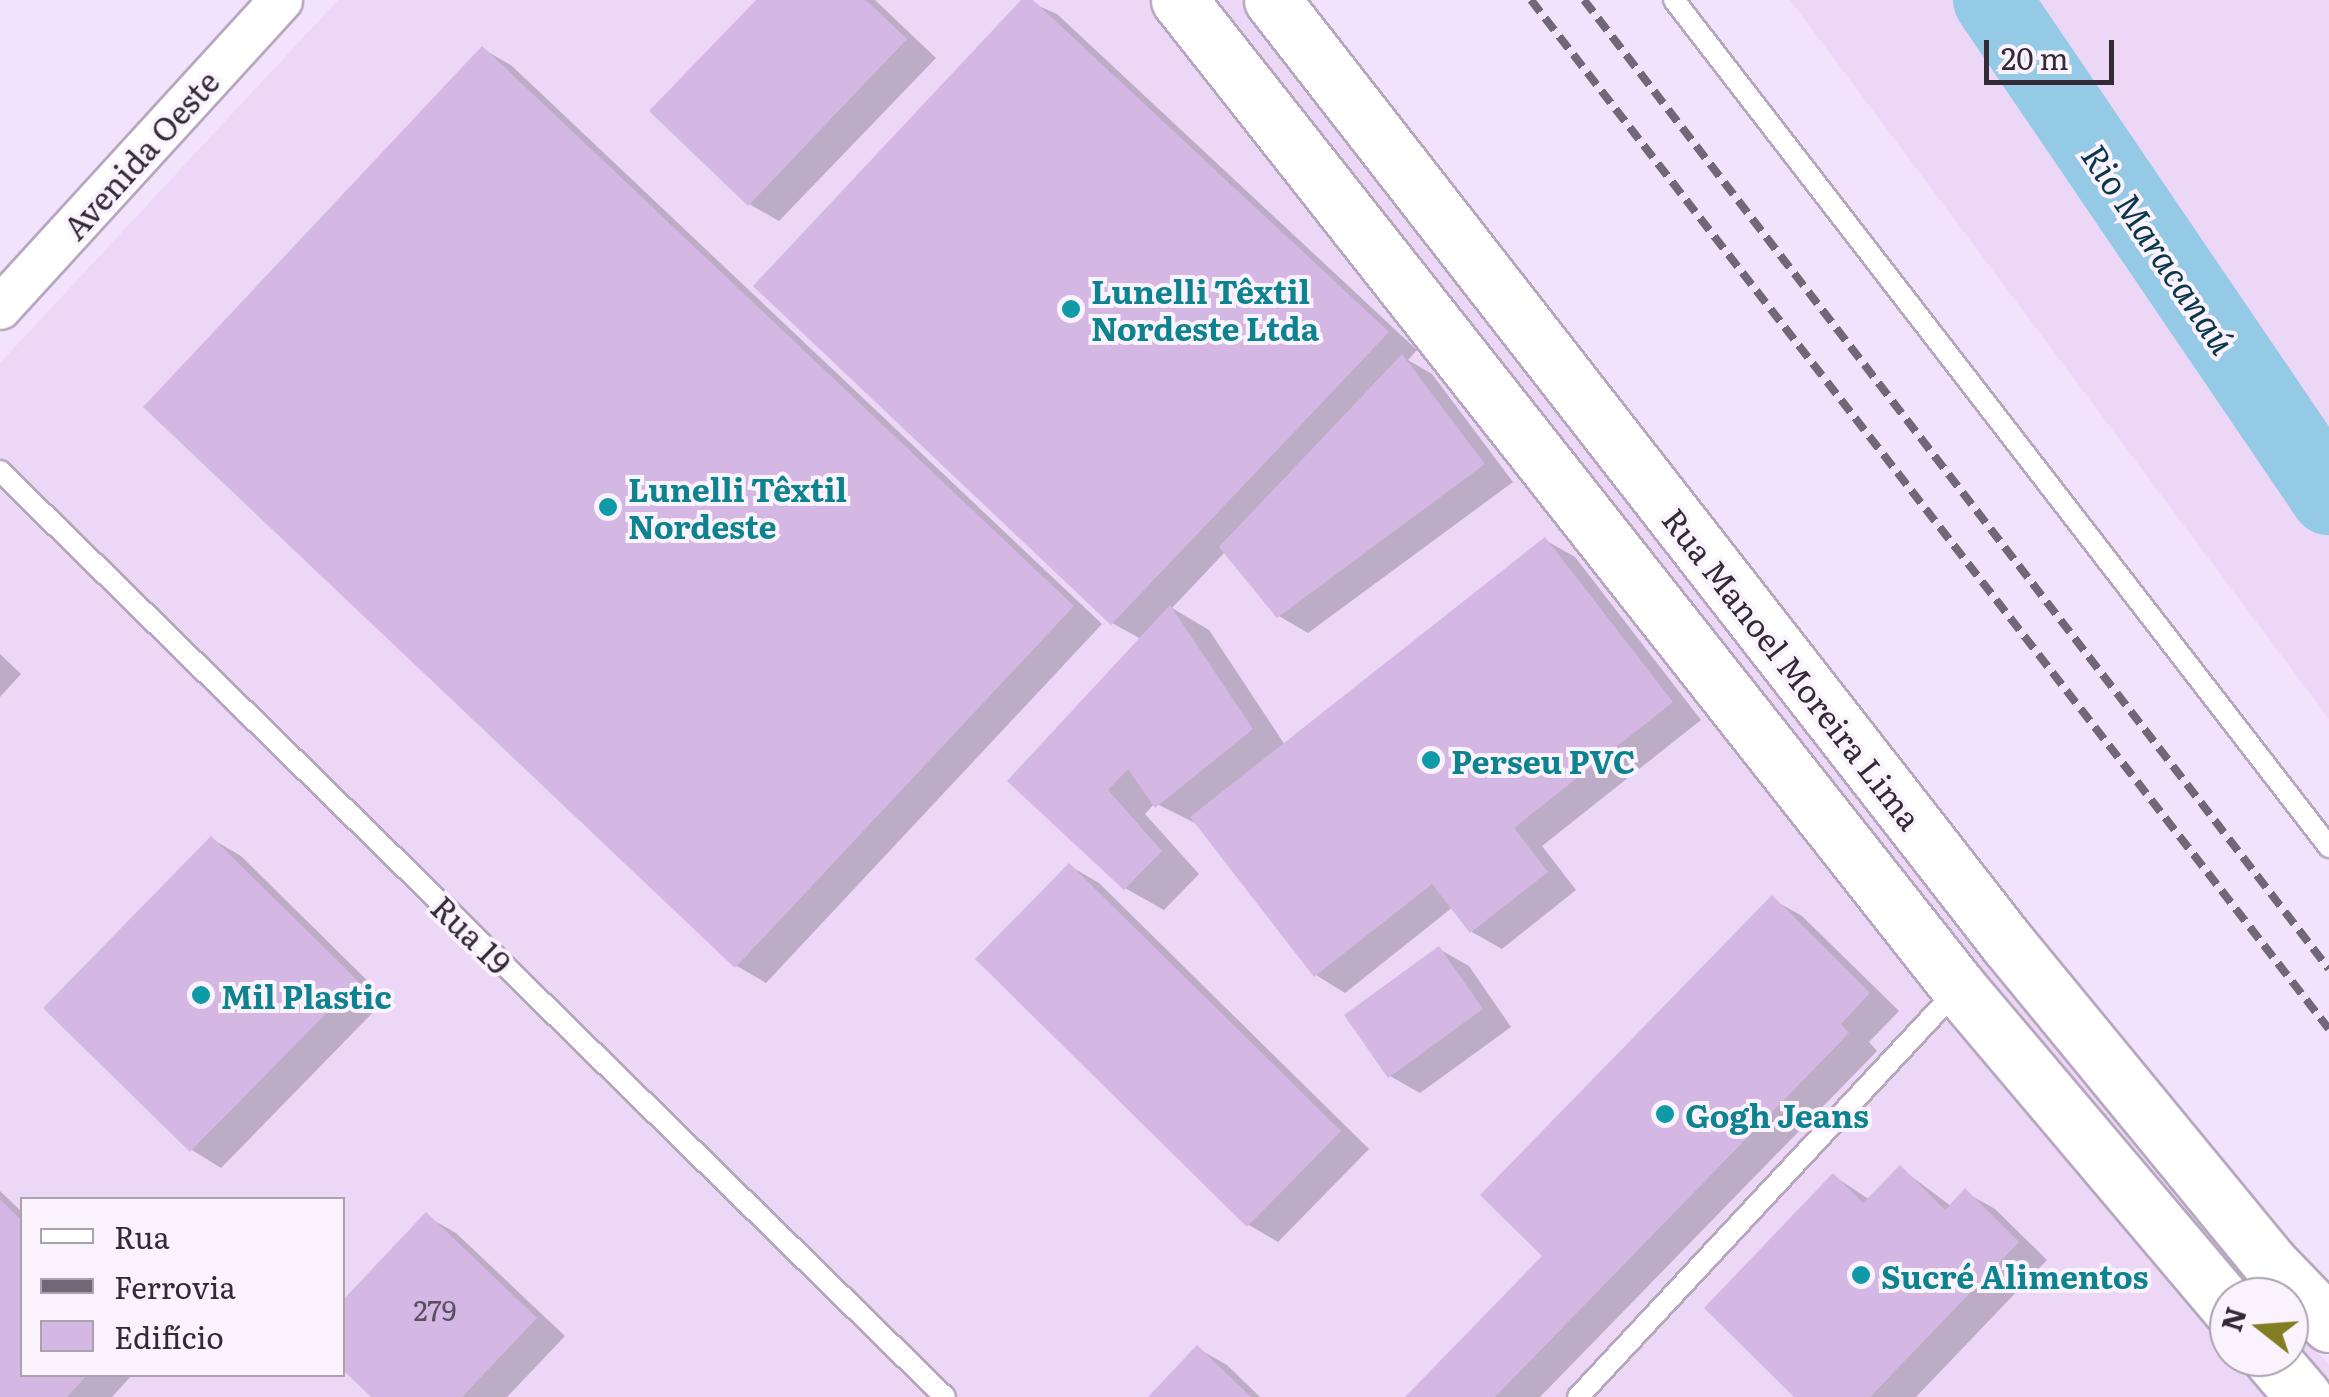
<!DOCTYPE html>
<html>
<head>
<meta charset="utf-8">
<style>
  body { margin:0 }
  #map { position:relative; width:2329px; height:1397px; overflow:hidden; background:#f2e2fb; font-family:Literata,serif }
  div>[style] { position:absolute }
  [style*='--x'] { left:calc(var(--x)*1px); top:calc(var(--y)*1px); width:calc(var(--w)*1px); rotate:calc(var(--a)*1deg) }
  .built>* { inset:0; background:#edd7f7 }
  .shadow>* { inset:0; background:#0003 }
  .river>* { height:78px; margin:-39px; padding:0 39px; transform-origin:39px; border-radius:39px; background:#95cae7 }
  .building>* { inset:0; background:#d4b7e3 }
  .roads { filter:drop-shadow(2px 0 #b7a7bf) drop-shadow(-2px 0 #b7a7bf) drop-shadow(0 2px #b7a7bf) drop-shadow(0 -2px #b7a7bf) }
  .lane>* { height:20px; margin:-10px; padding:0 10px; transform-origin:10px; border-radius:10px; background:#fff }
  .street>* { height:42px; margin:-21px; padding:0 21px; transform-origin:21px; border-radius:21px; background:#fff }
  .secondary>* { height:55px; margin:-27.5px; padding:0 27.5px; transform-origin:27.5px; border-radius:27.5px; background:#fff }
  .rail>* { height:8px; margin-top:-4px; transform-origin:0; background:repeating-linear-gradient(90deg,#716776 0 15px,transparent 0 23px) }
  .dots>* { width:28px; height:28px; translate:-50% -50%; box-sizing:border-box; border:5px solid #faf3fd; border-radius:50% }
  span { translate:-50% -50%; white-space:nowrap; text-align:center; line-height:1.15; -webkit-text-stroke:8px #faf3fd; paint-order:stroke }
  .number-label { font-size:28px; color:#5a4e60 }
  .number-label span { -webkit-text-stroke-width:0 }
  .street-label { font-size:32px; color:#322b35 }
  .culture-label { font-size:32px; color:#0d838f; font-weight:700 }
  .left { translate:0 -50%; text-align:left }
  .water-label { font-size:35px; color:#0a374c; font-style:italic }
  .legend { position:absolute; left:20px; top:1197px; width:325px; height:180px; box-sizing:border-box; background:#faf3fd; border:2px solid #aaa3ad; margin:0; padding:12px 18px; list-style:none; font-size:30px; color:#322b35 }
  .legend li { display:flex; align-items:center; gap:20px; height:50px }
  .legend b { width:50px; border:2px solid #aaa3ad }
  .north { position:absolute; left:2209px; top:1277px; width:100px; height:100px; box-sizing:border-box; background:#faf3fd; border:2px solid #aaa3ad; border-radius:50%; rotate:287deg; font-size:28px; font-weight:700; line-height:40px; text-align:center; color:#322b35 }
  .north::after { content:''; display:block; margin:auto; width:35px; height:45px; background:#827d23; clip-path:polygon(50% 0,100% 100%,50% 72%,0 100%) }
  .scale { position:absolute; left:1984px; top:40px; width:130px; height:45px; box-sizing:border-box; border:5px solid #322b35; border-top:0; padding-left:12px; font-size:30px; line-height:35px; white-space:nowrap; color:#322b35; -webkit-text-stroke:8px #faf3fd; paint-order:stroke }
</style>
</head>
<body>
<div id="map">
  <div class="built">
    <i style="clip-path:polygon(evenodd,338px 0,1261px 0,2168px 1187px,2268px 1297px,2229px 1297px,2229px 1357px,2289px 1357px,2289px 1321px,2329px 1365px,2329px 1397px,0 1397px,0 363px,338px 0,22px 1200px,342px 1200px,342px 1374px,22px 1374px,22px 1200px)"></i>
    <i style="clip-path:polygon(1790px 0,2329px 0,2329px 719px)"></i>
  </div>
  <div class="shadow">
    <i style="clip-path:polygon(758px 0,875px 0,936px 58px,779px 221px,749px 204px)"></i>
    <i style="clip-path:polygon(1025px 0,1057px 14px,1417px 350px,1408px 360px,1432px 374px,1513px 482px,1308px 633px,1279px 616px,1226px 551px,1172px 608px,1209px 630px,1285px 745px,1545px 540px,1575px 557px,1701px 720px,1542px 846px,1576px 890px,1502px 949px,1472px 932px,1453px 907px,1345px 993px,1316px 975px,1199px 825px,1155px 803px,1145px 814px,1199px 874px,1164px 910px,1125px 888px,1010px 781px,1141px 639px,1112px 623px)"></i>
    <i style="clip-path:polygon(483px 49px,512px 66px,1102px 624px,766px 983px,737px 966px)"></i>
    <i style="clip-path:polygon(0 654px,21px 674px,0 697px)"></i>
    <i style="clip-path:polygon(212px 839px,241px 856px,386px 999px,221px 1168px,192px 1150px,47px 1008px)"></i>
    <i style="clip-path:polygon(1070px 866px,1099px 883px,1369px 1149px,1278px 1242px,1249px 1225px)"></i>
    <i style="clip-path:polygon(1772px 899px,1802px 916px,1899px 1011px,1869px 1042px,1877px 1051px,1540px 1397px,1409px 1397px,1546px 1256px)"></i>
    <i style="clip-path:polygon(1439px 949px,1469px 966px,1511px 1027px,1420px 1093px,1390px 1076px)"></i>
    <i style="clip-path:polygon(1900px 1168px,1951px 1206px,1965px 1192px,1995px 1209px,2047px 1260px,1916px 1397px,1798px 1397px,1834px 1176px,1870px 1200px)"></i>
    <i style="clip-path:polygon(0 1191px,22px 1212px,22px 1374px,133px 1374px,112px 1397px,0 1397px)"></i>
    <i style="clip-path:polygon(426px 1216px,456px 1233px,565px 1336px,507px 1397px,375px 1397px)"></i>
    <i style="clip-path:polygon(1197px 1348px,1227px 1365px,1260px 1397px,1151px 1397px)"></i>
  </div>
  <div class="river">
    <i style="--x:1992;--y:0;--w:600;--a:55.81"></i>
  </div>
  <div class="building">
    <i style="clip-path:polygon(756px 0,866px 0,907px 39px,748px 206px,649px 111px)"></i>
    <i style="clip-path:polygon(1021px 0,1033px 0,1389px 332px,1111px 625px,753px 286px)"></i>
    <i style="clip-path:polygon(482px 46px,1074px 606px,735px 968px,143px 407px)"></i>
    <i style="clip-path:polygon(1402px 354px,1485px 464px,1277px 618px,1219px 547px)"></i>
    <i style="clip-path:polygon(1545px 537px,1673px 702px,1514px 828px,1548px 872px,1470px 933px,1432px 884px,1314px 977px,1190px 817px)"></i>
    <i style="clip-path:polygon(1170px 605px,1253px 729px,1155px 808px,1128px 769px,1108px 790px,1162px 851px,1124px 890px,1007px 781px)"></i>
    <i style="clip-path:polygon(211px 836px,358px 981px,190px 1152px,43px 1008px)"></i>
    <i style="clip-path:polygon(1069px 863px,1341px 1131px,1247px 1227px,975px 959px)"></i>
    <i style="clip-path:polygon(1772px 895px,1870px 993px,1841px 1024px,1849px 1033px,1495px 1397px,1405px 1397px,1542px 1256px,1480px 1195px)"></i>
    <i style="clip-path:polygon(1439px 946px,1483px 1009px,1388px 1078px,1344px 1015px)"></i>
    <i style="clip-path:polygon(1900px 1165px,1945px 1210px,1965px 1188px,2019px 1242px,1870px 1397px,1794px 1397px,1704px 1308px,1833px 1173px,1863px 1203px)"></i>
    <i style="clip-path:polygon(0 1199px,22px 1221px,22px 1374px,88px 1374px,67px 1397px,0 1397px)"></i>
    <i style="clip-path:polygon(426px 1212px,537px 1318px,462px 1397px,371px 1397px,342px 1369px,342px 1301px)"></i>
    <i style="clip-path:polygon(1197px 1345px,1251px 1397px,1148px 1397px)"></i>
  </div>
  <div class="roads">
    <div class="lane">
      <i style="--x:1674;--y:0;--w:1071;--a:52.28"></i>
      <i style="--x:0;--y:471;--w:1323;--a:44.42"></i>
      <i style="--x:1578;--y:1397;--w:558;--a:-47.04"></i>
    </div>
    <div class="street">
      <i style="--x:0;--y:308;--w:417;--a:-47.6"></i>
    </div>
    <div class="secondary">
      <i style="--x:1179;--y:0;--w:1259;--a:51.71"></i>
      <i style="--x:1959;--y:988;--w:419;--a:49.8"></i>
      <i style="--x:1272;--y:0;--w:1197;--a:52.06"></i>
      <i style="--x:2008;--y:944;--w:416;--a:50.6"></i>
      <i style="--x:2272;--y:1265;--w:82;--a:46"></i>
      <i style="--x:2270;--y:1357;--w:52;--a:49.6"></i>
    </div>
  </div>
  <div class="rail">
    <i style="--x:1531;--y:0;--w:1302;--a:52.21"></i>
    <i style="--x:1584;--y:0;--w:1222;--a:52.45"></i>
  </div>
  <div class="dots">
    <i style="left:1071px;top:309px;background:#0f9aa8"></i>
    <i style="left:608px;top:507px;background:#0f9aa8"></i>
    <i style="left:1431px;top:760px;background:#0f9aa8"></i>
    <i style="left:201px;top:995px;background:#0f9aa8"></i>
    <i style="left:1665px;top:1114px;background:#0f9aa8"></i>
    <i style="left:1861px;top:1275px;background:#0f9aa8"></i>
  </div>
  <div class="number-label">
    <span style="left:435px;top:1309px">279</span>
  </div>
  <div class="street-label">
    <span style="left:140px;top:154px;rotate:-48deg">Avenida Oeste</span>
    <span style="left:1793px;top:668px;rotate:52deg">Rua Manoel Moreira Lima</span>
    <span style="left:472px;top:934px;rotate:44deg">Rua 19</span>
  </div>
  <div class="culture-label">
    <span class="left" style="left:1091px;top:309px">Lunelli Têxtil<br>Nordeste Ltda</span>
    <span class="left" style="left:628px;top:507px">Lunelli Têxtil<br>Nordeste</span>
    <span class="left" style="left:1451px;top:760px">Perseu PVC</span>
    <span class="left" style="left:221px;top:995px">Mil Plastic</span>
    <span class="left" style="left:1685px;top:1114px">Gogh Jeans</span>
    <span class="left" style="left:1881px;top:1275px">Sucré Alimentos</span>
  </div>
  <div class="water-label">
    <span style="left:2160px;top:248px;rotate:56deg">Rio Maracanaú</span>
  </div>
  <ul class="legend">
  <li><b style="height:12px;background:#fff"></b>Rua</li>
  <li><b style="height:12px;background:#716776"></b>Ferrovia</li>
  <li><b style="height:28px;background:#d4b7e3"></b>Edifício</li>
  </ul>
  <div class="north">N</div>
  <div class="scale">20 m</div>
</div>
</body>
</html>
